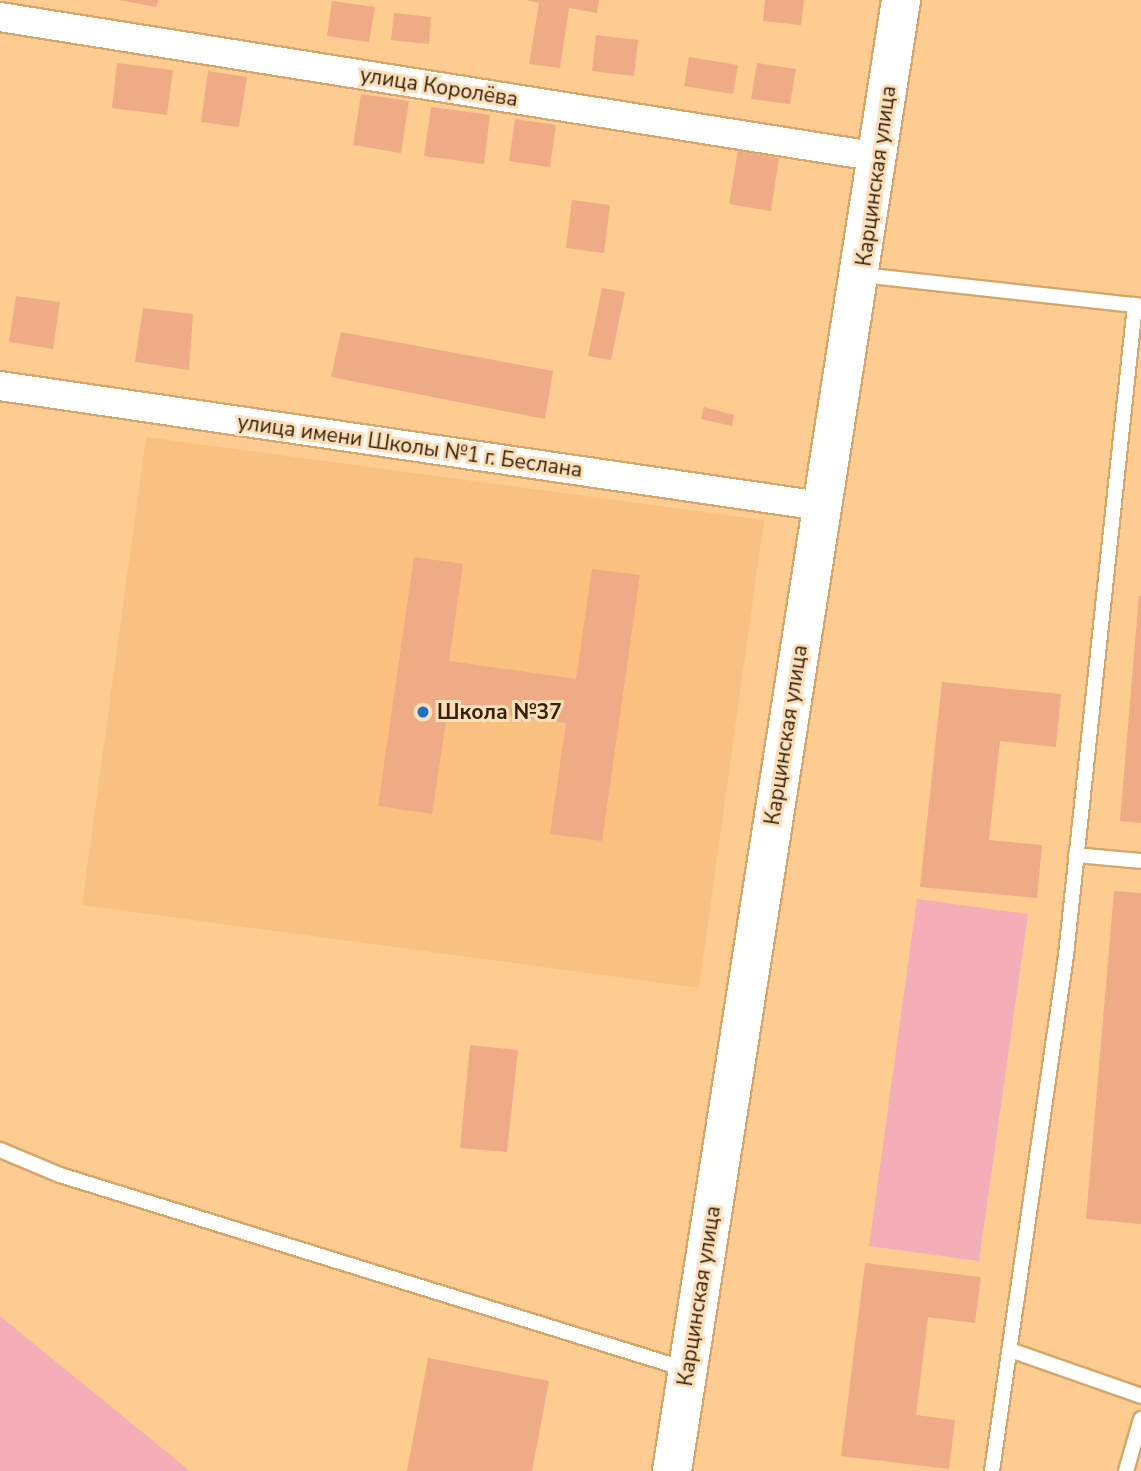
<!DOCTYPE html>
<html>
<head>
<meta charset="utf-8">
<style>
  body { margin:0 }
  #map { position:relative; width:1141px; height:1471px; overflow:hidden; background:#fecc91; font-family:"Nunito Sans",sans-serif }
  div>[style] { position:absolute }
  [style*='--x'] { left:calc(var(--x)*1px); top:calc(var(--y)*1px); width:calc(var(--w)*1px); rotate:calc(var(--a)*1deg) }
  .built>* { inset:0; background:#f8c17f }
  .green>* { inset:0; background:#f5aeb7 }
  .building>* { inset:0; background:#eeab85 }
  .roads { filter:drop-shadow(2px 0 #d6a66b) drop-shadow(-2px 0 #d6a66b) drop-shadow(0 2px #d6a66b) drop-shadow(0 -2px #d6a66b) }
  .service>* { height:14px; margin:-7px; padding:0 7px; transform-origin:7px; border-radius:7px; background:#fff }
  .minor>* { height:28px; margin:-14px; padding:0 14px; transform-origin:14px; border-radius:14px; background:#fff }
  .secondary>* { height:38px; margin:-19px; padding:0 19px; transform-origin:19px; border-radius:19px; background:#fff }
  .dots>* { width:19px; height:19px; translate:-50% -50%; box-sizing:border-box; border:4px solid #fcdebb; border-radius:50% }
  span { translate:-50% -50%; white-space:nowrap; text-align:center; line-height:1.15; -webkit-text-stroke:6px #fcdebb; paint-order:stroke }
  .street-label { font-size:21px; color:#352209 }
  .poi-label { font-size:21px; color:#352209; font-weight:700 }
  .left { translate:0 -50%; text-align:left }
</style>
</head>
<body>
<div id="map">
  <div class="built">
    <i style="clip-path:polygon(146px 437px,764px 520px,699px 988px,82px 905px)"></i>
  </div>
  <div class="green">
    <i style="clip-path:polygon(917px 899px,1028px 914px,979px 1261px,869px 1246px)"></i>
    <i style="clip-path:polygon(0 1315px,0 1316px,190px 1471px,0 1471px)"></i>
  </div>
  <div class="building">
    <i style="clip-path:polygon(119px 0,158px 0,157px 7px)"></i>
    <i style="clip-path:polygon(526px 0,599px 0,597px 13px,569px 8px,560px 68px,529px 64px,539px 3px)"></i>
    <i style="clip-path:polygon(765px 0,804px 0,801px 25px,763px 21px)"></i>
    <i style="clip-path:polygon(332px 1px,375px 7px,369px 42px,327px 36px)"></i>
    <i style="clip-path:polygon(394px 13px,431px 17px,429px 44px,391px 40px)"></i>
    <i style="clip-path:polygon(596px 35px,638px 40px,634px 76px,592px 71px)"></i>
    <i style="clip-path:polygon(689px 57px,738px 65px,733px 94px,684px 86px)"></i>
    <i style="clip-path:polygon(117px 63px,173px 70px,167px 115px,112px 108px)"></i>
    <i style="clip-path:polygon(757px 63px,796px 69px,790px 104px,751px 99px)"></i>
    <i style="clip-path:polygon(208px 71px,247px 77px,239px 127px,201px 122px)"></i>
    <i style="clip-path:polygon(361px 94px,409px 101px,401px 153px,353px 145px)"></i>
    <i style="clip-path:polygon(431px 107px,490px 115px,484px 164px,424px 156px)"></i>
    <i style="clip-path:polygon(515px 119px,556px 125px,550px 167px,509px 161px)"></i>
    <i style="clip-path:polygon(738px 151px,779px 158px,771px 211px,729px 204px)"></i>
    <i style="clip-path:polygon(572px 200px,610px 205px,604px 253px,566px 248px)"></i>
    <i style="clip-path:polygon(602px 288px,625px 292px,611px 360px,588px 356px)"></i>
    <i style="clip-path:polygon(16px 296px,60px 302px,53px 349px,9px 342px)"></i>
    <i style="clip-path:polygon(143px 308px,193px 314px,189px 370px,135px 362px)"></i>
    <i style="clip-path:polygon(341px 332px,553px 371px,545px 419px,331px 377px)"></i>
    <i style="clip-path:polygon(704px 407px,734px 415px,732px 426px,701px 419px)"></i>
    <i style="clip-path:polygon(414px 557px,463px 564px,449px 661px,576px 679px,592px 569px,640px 575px,602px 841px,550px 834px,566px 723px,448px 707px,432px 814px,378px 806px)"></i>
    <i style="clip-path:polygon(1139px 596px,1141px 596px,1141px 823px,1120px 821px)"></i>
    <i style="clip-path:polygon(942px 682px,1061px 694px,1056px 747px,1000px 741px,989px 840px,1042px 845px,1037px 898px,920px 887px)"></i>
    <i style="clip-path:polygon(1114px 891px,1141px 893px,1141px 1224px,1086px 1219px)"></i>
    <i style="clip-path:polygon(470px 1045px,518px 1050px,507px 1152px,460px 1148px)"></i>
    <i style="clip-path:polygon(865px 1263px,981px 1277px,975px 1323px,928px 1317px,916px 1415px,955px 1420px,949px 1469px,841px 1456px)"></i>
    <i style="clip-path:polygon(428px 1358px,549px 1381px,532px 1471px,407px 1471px)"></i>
  </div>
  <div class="roads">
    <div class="service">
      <i style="--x:862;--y:275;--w:281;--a:6.3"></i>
      <i style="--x:1076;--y:855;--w:65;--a:5.3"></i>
      <i style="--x:0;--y:1150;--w:65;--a:22.6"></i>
      <i style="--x:60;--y:1175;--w:654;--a:17.24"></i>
      <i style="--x:1010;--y:1350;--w:139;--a:19.3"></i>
      <i style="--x:992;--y:1471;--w:521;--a:-81.84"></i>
      <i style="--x:1066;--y:955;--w:654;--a:-83.94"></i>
      <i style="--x:1126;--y:1471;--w:54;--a:-73.9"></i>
    </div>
    <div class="minor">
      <i style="--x:0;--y:17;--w:890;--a:9.05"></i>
      <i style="--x:0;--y:386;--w:830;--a:8.32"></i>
    </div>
    <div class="secondary">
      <i style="--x:672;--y:1471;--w:1489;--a:-81.15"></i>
    </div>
  </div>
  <div class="dots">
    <i style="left:423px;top:712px;background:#1c72c0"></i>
  </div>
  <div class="street-label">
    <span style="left:439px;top:87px;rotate:9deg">улица Королёва</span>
    <span style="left:876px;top:176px;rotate:-82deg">Карцинская улица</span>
    <span style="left:410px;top:446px;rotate:8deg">улица имени Школы №1 г. Беслана</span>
    <span style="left:786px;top:735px;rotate:-81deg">Карцинская улица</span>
    <span style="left:699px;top:1296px;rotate:-81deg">Карцинская улица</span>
  </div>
  <div class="poi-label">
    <span class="left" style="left:437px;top:712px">Школа №37</span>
  </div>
</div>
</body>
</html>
